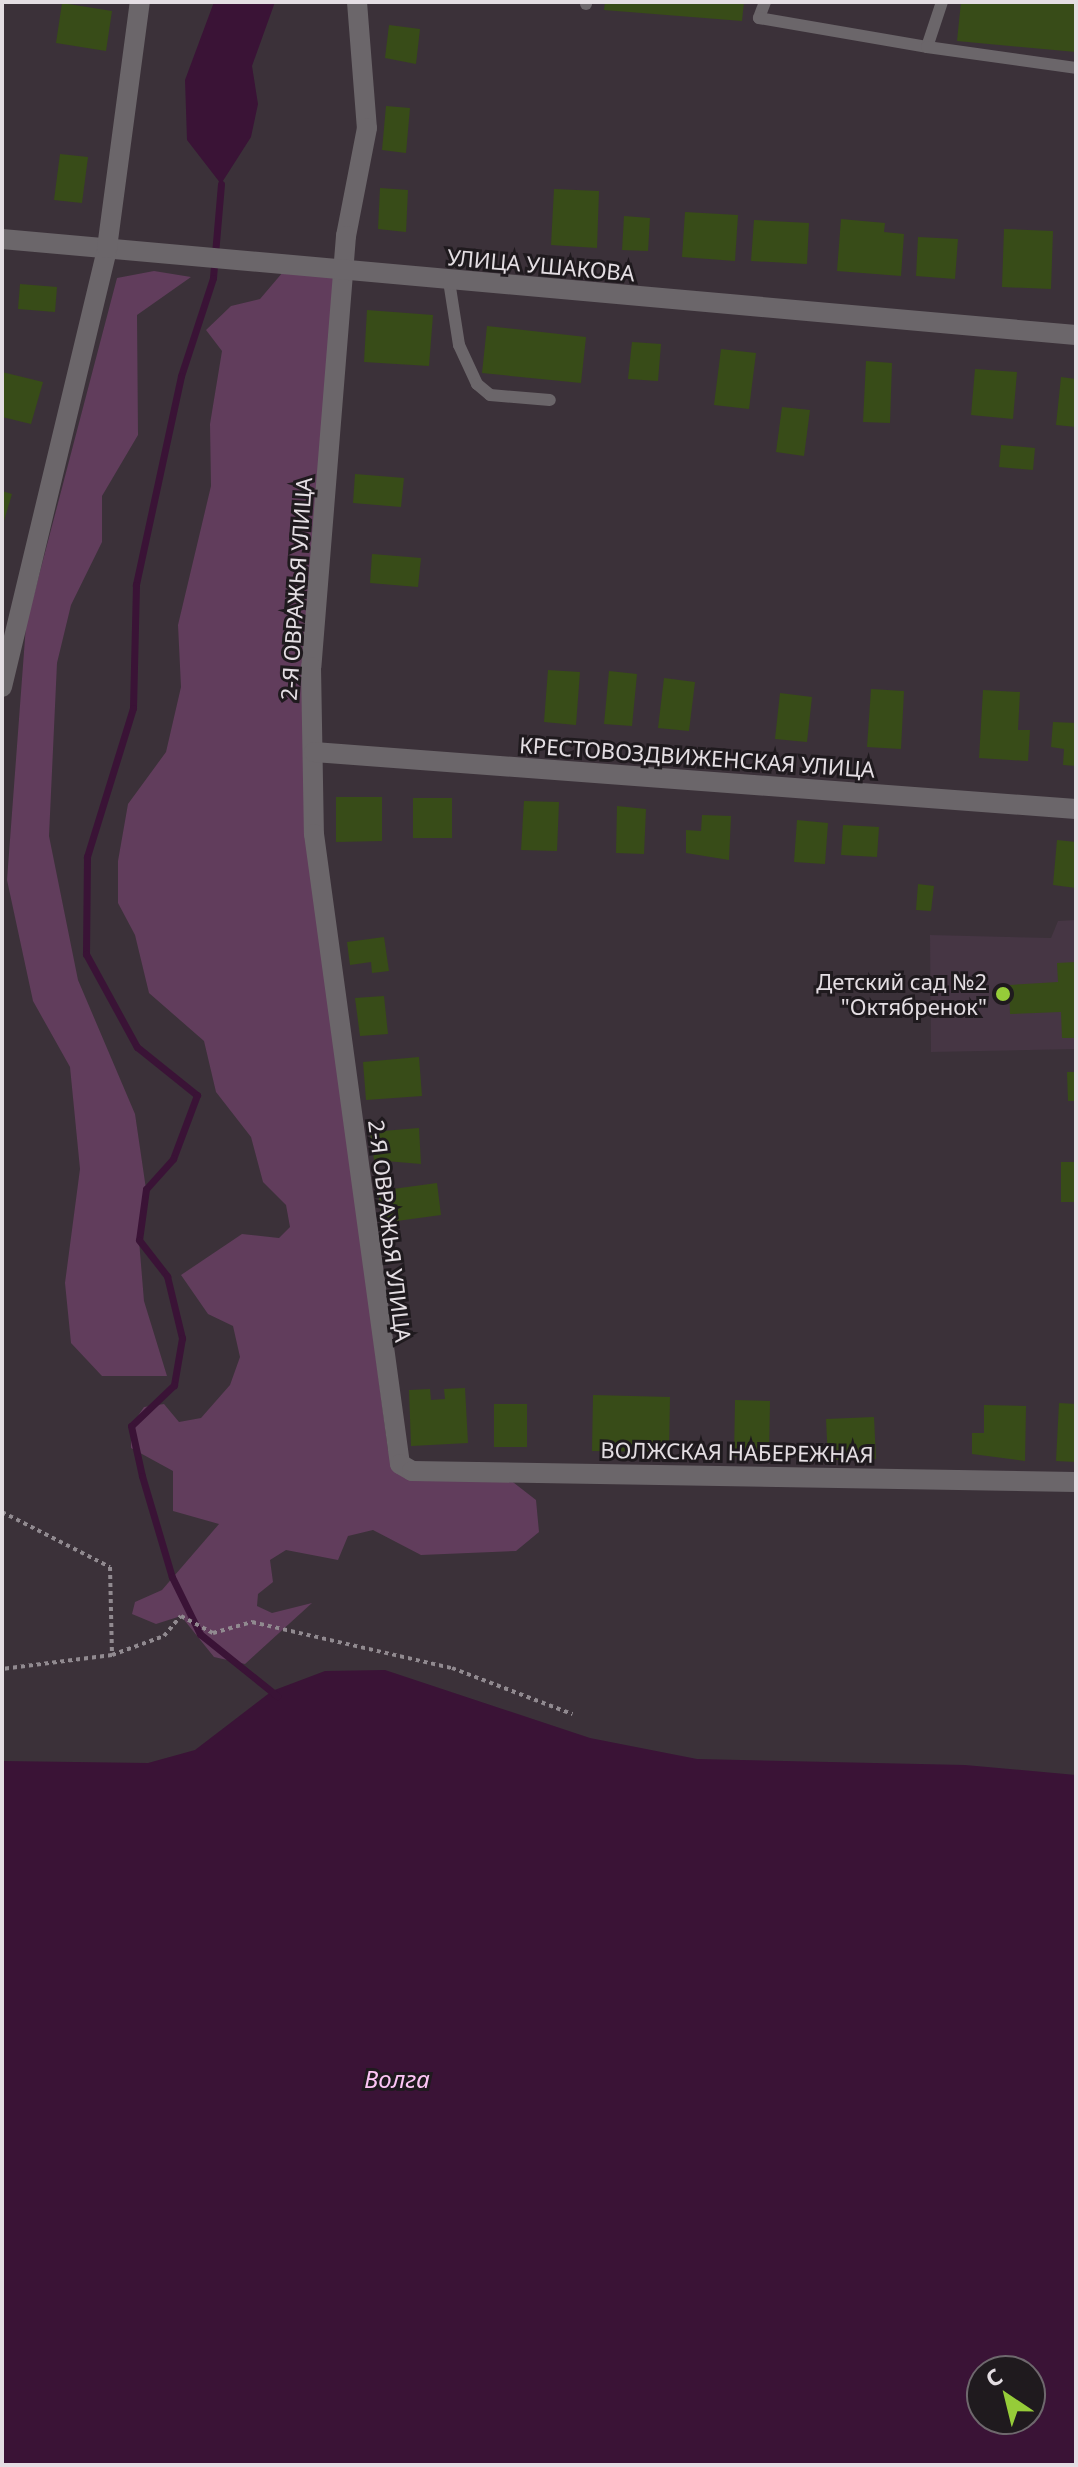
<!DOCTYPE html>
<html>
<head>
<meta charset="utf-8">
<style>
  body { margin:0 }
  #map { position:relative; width:1078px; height:2467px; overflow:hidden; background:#3b3139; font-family:"Noto Sans",sans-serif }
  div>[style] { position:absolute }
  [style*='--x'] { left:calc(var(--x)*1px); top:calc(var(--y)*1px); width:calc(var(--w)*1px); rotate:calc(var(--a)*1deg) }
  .built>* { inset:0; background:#463644 }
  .green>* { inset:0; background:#613d5c }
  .water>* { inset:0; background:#3a1336 }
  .stream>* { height:7px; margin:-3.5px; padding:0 3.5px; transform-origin:3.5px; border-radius:3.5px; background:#3a1336 }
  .building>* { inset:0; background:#384c18 }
  .path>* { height:4px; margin-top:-2px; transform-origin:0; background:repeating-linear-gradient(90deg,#918a90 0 4px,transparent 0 8px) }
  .lane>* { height:12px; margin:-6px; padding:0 6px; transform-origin:6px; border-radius:6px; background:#6b666a }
  .street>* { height:20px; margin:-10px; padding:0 10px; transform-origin:10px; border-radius:10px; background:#6b666a }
  .dots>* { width:22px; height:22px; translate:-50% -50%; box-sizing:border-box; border:4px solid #1f1a1e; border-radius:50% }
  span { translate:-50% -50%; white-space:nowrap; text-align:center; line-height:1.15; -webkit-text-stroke:6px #1f1a1e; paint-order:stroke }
  .street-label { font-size:22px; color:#e4dee3 }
  .poi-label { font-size:22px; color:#e4dee3 }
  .right { translate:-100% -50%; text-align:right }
  .water-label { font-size:24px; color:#fdc5f5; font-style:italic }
  .frame { position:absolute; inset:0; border:4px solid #e4dee3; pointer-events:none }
  .north { position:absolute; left:966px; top:2355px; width:80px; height:80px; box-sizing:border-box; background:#1f1a1e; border:2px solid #6e686d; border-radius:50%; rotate:325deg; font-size:22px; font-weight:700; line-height:32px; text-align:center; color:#e4dee3 }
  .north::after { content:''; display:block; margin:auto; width:28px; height:36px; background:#96cc39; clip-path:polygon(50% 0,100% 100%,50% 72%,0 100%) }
</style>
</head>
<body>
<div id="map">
  <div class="built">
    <i style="clip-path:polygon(1076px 920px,1076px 1049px,931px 1052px,930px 935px,1051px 938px,1058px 921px)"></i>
  </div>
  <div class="green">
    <i style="clip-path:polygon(154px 271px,191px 277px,137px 315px,138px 435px,102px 496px,102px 542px,71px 605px,57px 663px,49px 836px,78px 980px,135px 1114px,146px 1189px,139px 1240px,144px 1301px,167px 1376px,102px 1376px,71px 1343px,65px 1283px,80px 1169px,70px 1067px,33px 1001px,7px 880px,26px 625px,117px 278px)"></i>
    <i style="clip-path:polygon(283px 272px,337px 275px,308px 833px,388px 1450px,395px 1467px,505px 1476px,536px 1500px,539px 1532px,516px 1551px,421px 1555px,373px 1530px,348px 1536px,338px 1560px,286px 1550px,270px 1560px,273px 1582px,258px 1594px,257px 1606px,272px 1613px,312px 1603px,245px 1664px,214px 1657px,181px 1616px,156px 1624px,132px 1614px,135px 1602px,162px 1590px,219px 1524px,173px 1511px,173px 1471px,131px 1448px,131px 1426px,144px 1407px,164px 1404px,179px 1422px,201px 1418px,230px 1385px,240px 1357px,233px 1326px,208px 1314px,181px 1275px,242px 1234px,279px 1238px,290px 1227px,286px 1205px,263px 1182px,251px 1137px,216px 1092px,204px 1041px,149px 993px,135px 935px,118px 903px,118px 861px,128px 804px,166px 752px,181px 687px,178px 625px,211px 486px,210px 424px,222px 351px,206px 330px,231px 306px,260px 299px)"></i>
  </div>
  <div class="water">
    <i style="clip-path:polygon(214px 2px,275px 2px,252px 66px,258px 104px,251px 137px,221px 184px,187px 140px,185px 80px)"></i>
    <i style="clip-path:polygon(evenodd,385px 1670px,590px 1738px,697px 1759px,965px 1765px,1076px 1775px,1076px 2465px,2px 2465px,2px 1761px,148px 1763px,195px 1750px,272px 1691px,325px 1671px,385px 1670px,982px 2371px,1030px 2371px,1030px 2419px,982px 2419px,982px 2371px)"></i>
  </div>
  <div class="stream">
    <i style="--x:221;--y:184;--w:94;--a:94.9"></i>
    <i style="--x:213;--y:278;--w:103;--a:108.1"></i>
    <i style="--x:181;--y:376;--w:214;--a:102.2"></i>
    <i style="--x:136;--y:585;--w:123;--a:91.4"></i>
    <i style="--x:133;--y:708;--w:156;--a:107.2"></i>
    <i style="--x:87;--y:857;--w:97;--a:90.6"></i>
    <i style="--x:86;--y:954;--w:106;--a:61.3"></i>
    <i style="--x:137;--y:1047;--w:77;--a:38.7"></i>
    <i style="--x:197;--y:1095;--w:68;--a:110.6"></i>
    <i style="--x:173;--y:1159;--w:40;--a:132"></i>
    <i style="--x:146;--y:1189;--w:51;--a:97.8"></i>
    <i style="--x:139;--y:1240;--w:46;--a:52.1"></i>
    <i style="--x:167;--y:1276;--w:64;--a:76.4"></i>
    <i style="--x:182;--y:1338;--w:48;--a:99.7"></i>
    <i style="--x:174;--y:1385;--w:59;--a:136.4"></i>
    <i style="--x:131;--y:1426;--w:51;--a:77.6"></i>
    <i style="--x:142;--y:1476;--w:105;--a:73.5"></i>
    <i style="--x:172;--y:1577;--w:64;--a:63.8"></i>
    <i style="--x:200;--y:1634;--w:99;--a:38.8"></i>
  </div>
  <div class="building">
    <i style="clip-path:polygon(605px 2px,744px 2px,742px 21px,604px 10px)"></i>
    <i style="clip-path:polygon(961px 2px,1076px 2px,1076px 52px,957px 41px)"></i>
    <i style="clip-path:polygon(62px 3px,112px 11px,106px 51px,56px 43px)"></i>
    <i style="clip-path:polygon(389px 25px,420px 29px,416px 64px,385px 58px)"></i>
    <i style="clip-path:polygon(386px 106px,410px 108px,406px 153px,382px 150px)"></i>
    <i style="clip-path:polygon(60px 154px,88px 157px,82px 203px,54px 200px)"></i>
    <i style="clip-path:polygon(380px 188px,408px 190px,406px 232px,378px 229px)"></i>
    <i style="clip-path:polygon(554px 189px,599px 191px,597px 248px,551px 245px)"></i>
    <i style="clip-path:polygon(685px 212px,738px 215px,735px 261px,682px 257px)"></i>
    <i style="clip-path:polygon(624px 216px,650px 218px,648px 251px,622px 250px)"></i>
    <i style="clip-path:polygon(841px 219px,885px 223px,884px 232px,904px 234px,901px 276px,837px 271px)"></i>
    <i style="clip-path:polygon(754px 220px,809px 223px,807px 264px,751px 261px)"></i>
    <i style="clip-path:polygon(1004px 229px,1053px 231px,1051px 289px,1002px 287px)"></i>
    <i style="clip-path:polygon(918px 237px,958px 239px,955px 279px,916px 276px)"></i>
    <i style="clip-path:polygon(20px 284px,57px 287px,55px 312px,18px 309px)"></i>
    <i style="clip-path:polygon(367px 310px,433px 315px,429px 366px,364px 362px)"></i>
    <i style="clip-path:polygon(487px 326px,586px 337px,581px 383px,482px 373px)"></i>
    <i style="clip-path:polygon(632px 342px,661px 344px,658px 381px,628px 379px)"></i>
    <i style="clip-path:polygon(721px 349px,756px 353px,749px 409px,714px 405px)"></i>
    <i style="clip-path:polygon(866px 361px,892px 363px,890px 423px,863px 422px)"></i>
    <i style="clip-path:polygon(975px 369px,1017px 372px,1013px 419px,971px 415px)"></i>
    <i style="clip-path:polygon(2px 372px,43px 382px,31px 424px,2px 417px)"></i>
    <i style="clip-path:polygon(1061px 377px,1076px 379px,1076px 427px,1056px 425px)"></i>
    <i style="clip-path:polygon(782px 407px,810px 410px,804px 456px,776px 452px)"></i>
    <i style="clip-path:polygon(1001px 445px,1035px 448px,1033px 470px,999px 467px)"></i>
    <i style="clip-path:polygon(355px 474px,404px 478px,401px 507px,353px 503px)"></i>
    <i style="clip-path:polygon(2px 491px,12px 494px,3px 524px,2px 524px)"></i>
    <i style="clip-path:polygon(372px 554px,421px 558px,418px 587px,370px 583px)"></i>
    <i style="clip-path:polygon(548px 670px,580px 672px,576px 725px,544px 722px)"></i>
    <i style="clip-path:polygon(609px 671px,637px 674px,632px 726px,604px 724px)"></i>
    <i style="clip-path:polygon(664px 678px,695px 682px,689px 731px,658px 728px)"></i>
    <i style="clip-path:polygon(871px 689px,904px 691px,901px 749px,867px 747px)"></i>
    <i style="clip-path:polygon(983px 690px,1020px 692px,1018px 730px,1030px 730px,1028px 761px,979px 758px)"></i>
    <i style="clip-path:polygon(780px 693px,812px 697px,807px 742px,775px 739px)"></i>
    <i style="clip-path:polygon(1053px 722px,1076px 723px,1076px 766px,1063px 765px,1064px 749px,1051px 747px)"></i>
    <i style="clip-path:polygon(336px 797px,382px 797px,382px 841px,336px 842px)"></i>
    <i style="clip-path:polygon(413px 798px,452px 798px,452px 838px,413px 838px)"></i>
    <i style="clip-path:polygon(524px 801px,559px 802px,557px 851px,521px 850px)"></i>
    <i style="clip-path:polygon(617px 806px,646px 809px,644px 854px,616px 853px)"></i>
    <i style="clip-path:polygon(702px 815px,731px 816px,729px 860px,686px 853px,686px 830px,701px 831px)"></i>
    <i style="clip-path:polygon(797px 820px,828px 823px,825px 864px,794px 862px)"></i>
    <i style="clip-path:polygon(843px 825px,879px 827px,877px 857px,841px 855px)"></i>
    <i style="clip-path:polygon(1057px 840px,1076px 842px,1076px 888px,1053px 885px)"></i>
    <i style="clip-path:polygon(918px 884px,934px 886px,931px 911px,916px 910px)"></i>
    <i style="clip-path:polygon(384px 937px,389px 971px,372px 973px,371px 962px,350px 965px,347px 942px)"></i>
    <i style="clip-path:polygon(1076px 962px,1076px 1038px,1062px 1038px,1061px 1012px,1010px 1014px,1009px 985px,1058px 982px,1057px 963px)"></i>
    <i style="clip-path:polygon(384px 996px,388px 1034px,360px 1036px,355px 998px)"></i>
    <i style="clip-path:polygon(419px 1057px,422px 1096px,366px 1100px,363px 1062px)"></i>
    <i style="clip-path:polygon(1067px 1072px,1076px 1072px,1076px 1101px,1068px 1101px)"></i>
    <i style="clip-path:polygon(419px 1128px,421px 1164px,374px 1160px,370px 1132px)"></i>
    <i style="clip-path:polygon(1061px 1162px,1076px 1162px,1076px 1202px,1061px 1202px)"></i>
    <i style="clip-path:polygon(437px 1183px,441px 1215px,382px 1223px,378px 1191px)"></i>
    <i style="clip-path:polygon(465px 1388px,468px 1443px,411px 1446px,409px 1390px,430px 1389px,431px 1400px,445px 1399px,444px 1389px)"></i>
    <i style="clip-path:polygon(593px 1395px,670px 1397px,669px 1452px,592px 1451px)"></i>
    <i style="clip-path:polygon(735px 1400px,770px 1401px,769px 1458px,734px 1457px)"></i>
    <i style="clip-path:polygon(1059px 1403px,1076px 1404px,1076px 1462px,1056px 1461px)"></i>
    <i style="clip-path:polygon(494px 1404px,527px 1404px,527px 1447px,494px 1447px)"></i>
    <i style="clip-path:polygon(984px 1405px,1026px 1406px,1025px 1461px,972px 1454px,972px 1433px,984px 1433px)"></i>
    <i style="clip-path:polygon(874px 1417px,876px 1459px,828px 1460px,826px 1419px)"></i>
  </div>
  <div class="path">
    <i style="--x:2;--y:1512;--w:121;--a:27"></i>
    <i style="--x:110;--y:1567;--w:88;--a:88.7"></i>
    <i style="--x:112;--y:1655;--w:111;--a:172.7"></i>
    <i style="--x:112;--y:1655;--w:55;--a:-20.1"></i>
    <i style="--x:164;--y:1636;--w:26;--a:-50"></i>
    <i style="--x:181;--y:1616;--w:36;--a:28"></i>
    <i style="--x:213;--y:1633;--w:41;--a:-15.8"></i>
    <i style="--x:252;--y:1622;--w:205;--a:13"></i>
    <i style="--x:452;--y:1668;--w:129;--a:21"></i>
  </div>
  <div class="lane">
    <i style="--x:765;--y:2;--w:17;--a:111"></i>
    <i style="--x:759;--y:18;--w:170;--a:9.8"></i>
    <i style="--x:927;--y:47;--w:47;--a:-71.6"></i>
    <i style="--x:586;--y:4;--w:2;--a:-90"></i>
    <i style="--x:927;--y:47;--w:150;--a:8"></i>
    <i style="--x:449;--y:281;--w:65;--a:81.1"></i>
    <i style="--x:459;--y:345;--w:43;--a:65.2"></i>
    <i style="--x:477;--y:384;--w:17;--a:40"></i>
    <i style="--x:490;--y:395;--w:60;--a:4.8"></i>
  </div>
  <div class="street">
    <i style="--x:357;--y:2;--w:126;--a:85.5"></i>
    <i style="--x:367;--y:128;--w:110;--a:101"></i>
    <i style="--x:346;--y:236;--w:432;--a:94.6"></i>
    <i style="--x:311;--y:667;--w:167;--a:89"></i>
    <i style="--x:314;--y:834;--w:636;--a:82.23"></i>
    <i style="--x:400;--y:1464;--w:14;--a:30"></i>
    <i style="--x:412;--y:1471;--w:664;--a:0.95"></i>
    <i style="--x:2;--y:239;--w:1078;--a:5.11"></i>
    <i style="--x:2;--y:687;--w:451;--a:-76.5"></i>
    <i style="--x:107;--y:248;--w:248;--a:-82.4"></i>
    <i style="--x:314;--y:752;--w:764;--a:4.28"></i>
  </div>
  <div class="dots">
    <i style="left:1003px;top:994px;background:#96cc39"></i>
  </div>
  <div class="street-label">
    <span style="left:541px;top:265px;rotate:5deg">УЛИЦА УШАКОВА</span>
    <span style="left:296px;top:589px;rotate:-86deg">2-Я ОВРАЖЬЯ УЛИЦА</span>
    <span style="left:697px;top:757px;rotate:4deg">КРЕСТОВОЗДВИЖЕНСКАЯ УЛИЦА</span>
    <span style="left:390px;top:1231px;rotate:83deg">2-Я ОВРАЖЬЯ УЛИЦА</span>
    <span style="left:737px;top:1452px;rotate:1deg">ВОЛЖСКАЯ НАБЕРЕЖНАЯ</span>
  </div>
  <div class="poi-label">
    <span class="right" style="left:987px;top:994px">Детский сад №2<br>"Октябренок"</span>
  </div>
  <div class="water-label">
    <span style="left:397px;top:2079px">Волга</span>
  </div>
  <div class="frame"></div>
  <div class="north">С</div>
</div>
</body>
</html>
